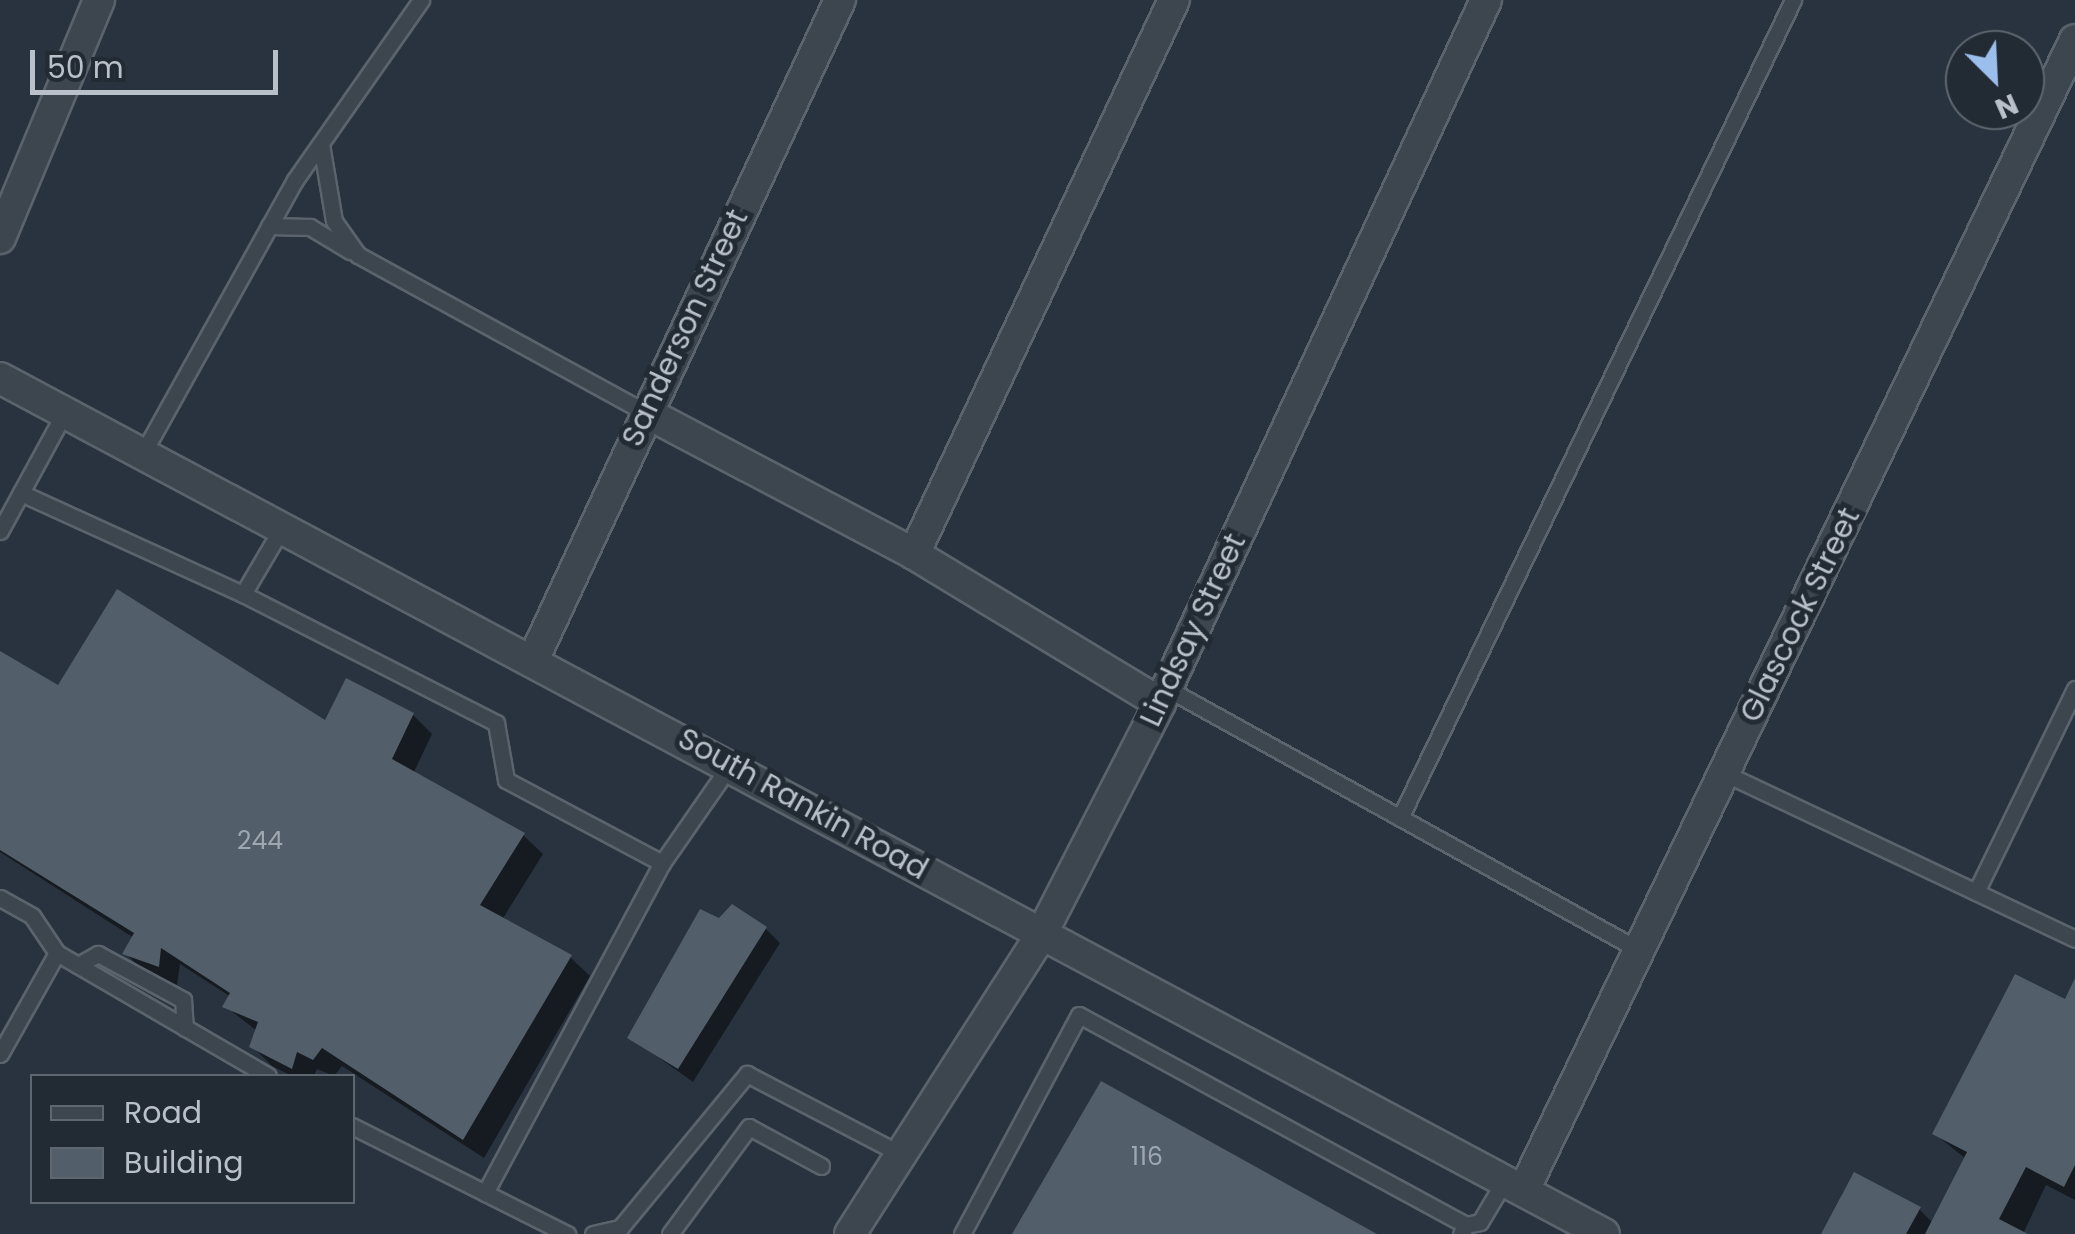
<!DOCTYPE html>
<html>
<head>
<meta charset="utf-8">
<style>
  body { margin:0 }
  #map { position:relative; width:2075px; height:1234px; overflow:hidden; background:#29333f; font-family:Poppins,sans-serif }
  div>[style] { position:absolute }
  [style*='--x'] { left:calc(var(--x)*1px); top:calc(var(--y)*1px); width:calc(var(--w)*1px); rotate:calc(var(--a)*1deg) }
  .shadow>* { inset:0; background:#0007 }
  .building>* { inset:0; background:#525e69 }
  .roads { filter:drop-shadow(2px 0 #5b636c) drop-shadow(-2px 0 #5b636c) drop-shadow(0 2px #5b636c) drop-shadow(0 -2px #5b636c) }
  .lane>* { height:15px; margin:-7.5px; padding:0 7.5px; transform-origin:7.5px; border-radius:7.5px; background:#3d454f }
  .street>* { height:30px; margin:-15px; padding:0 15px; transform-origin:15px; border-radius:15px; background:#3d454f }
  span { translate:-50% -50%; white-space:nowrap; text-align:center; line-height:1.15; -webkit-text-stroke:10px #222a34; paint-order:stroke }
  .number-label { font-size:25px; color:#9fa8b1 }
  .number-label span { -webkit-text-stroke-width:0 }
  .street-label { font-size:30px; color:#b9c0c9 }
  .legend { position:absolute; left:30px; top:1074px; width:325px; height:130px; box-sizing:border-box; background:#222a34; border:2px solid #5e6670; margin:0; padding:12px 18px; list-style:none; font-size:30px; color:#b9c0c9 }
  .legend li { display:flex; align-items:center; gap:20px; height:50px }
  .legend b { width:50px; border:2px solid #5e6670 }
  .north { position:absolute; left:1945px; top:30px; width:100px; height:100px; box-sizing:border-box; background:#222a34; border:2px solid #5e6670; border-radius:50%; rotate:156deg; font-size:28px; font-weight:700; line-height:40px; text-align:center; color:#b9c0c9 }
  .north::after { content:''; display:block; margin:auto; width:35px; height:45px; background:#9bbfed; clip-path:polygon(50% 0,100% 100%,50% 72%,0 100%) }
  .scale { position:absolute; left:30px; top:50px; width:248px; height:45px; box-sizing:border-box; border:5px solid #b9c0c9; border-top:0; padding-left:12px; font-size:30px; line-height:35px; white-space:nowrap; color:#b9c0c9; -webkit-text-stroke:8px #222a34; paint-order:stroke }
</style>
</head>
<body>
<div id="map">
  <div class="shadow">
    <i style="clip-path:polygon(0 653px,59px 689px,326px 724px,413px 715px,432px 734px,413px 774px,523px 835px,543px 854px,502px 920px,570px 957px,590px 976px,484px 1158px,342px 1066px,334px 1076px,317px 1069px,314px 1076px,292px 1076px,272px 1066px,252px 1046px,257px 1031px,225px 1006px,231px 997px,180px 964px,177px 985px,145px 972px,125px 953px,134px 938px,0 852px)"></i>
    <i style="clip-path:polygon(720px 921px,766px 929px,780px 943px,693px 1082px,630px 1037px)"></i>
    <i style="clip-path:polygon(2075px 984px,2075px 1200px,2046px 1185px,2023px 1234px,1824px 1234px,1919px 1209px,1933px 1223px,1966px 1159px,1935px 1134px,2066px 1002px)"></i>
  </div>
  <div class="building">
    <i style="clip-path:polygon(117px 589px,325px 720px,346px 678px,414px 713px,392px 759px,525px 833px,480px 905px,572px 955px,463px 1140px,322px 1048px,313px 1060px,297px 1052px,292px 1069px,249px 1047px,258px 1022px,222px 1007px,230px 993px,161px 948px,159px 967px,122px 954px,134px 933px,0 850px,0 651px,58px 685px)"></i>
    <i style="clip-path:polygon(732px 904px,767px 927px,678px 1069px,627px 1038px,700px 909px,719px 918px)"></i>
    <i style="clip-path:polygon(2015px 974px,2065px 999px,2075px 978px,2075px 1165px,2064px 1187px,2026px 1167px,1999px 1219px,2028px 1234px,1925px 1234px,1967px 1152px,1932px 1134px)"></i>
    <i style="clip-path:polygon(1101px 1081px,1377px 1234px,1012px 1234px)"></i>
    <i style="clip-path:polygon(1854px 1172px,1921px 1207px,1906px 1234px,1821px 1234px)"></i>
  </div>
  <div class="roads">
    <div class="lane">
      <i style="--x:321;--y:144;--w:78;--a:80.4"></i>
      <i style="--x:334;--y:221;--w:42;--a:54.8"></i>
      <i style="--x:358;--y:255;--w:327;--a:28.7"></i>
      <i style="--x:269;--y:226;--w:41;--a:1.4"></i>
      <i style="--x:310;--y:227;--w:47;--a:31"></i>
      <i style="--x:143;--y:453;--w:312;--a:-60.9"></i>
      <i style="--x:295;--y:180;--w:220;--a:-55"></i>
      <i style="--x:21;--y:493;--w:244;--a:24.5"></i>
      <i style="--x:243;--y:594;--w:284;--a:27"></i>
      <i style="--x:496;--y:723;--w:58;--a:80"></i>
      <i style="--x:506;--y:780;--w:177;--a:28"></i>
      <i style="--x:0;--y:531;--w:136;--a:-61.4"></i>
      <i style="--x:243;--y:594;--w:79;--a:-59.5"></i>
      <i style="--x:1166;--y:688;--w:541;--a:28.98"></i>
      <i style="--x:1724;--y:773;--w:388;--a:25.3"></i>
      <i style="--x:1400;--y:818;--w:908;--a:-64.34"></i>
      <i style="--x:1976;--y:892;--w:226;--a:-64"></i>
      <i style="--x:0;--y:898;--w:37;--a:29"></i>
      <i style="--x:32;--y:916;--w:45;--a:56"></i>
      <i style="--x:57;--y:953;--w:244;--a:30.2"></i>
      <i style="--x:78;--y:965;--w:23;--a:-29"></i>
      <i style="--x:98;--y:954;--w:97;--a:28.4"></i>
      <i style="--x:183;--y:1000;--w:28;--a:86"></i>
      <i style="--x:0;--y:1054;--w:116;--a:-60.6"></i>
      <i style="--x:352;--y:1126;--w:241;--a:26.7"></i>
      <i style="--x:485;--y:1193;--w:374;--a:-61.8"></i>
      <i style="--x:662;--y:863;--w:119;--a:-55.2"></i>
      <i style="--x:1466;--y:1225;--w:14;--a:-12"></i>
      <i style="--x:1480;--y:1222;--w:49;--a:-59.2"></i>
      <i style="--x:593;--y:1234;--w:28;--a:-13"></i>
      <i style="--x:620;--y:1228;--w:200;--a:-50.5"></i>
      <i style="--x:747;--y:1074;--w:174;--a:27.5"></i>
      <i style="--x:670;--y:1234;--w:133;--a:-53.6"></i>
      <i style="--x:749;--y:1127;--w:82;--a:28.4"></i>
      <i style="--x:962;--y:1234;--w:248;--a:-61.9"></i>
      <i style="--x:1079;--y:1015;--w:440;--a:28.5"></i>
      <i style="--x:1466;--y:1225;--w:10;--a:119"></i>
    </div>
    <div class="street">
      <i style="--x:0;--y:238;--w:258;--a:-67.4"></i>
      <i style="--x:0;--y:378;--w:1818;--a:28.09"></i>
      <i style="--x:645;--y:412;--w:304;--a:27.8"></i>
      <i style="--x:914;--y:554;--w:288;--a:31.2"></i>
      <i style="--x:914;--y:554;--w:612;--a:-64.86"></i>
      <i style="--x:534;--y:658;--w:726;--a:-65.06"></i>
      <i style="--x:1524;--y:1190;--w:1275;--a:-64.4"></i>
      <i style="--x:850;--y:1234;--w:355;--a:-57.4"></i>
      <i style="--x:1041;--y:935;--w:261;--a:-62.8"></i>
      <i style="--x:1160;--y:703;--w:775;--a:-65.12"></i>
    </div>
  </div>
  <div class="number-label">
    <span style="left:260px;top:841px">244</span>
    <span style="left:1147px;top:1157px">116</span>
  </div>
  <div class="street-label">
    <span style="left:685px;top:328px;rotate:-65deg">Sanderson Street</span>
    <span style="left:1800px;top:615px;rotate:-64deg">Glascock Street</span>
    <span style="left:1193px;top:630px;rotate:-65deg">Lindsay Street</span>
    <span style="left:803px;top:804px;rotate:29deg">South Rankin Road</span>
  </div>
  <ul class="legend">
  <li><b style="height:12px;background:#3d454f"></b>Road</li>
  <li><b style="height:28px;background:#525e69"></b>Building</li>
  </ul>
  <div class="north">N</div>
  <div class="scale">50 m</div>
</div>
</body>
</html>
